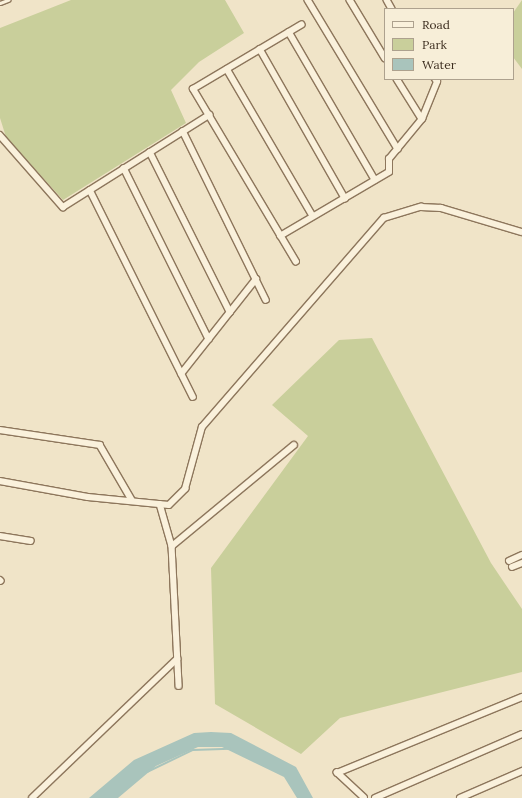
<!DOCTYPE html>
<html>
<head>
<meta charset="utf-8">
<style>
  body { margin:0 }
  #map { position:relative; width:522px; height:798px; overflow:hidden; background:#f0e4c8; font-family:Lora,serif }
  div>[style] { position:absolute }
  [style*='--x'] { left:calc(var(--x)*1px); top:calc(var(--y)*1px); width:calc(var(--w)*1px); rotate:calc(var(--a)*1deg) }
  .green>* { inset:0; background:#c9cf9b }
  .water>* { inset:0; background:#a9c4bc }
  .stream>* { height:2px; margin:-1px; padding:0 1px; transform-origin:1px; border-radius:1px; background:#a9c4bc }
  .roads { filter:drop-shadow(1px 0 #8d765c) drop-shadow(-1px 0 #8d765c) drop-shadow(0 1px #8d765c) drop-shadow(0 -1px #8d765c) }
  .lane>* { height:2.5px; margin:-1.25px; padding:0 1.25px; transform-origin:1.25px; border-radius:1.25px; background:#faf1dc }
  .street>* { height:5.5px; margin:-2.75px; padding:0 2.75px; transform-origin:2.75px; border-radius:2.75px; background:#faf1dc }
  span { translate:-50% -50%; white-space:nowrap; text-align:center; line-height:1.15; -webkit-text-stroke:3.5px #f7eed8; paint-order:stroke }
  .legend { position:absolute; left:384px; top:8px; width:130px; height:72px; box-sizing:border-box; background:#f7eed8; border:1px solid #ada18e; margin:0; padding:5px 7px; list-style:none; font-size:12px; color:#3d2e20 }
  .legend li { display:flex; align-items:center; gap:8px; height:20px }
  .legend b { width:20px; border:1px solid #ada18e }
</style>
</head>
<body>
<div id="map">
  <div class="green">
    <i style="clip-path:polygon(71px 0,225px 0,244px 33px,199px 62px,171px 90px,186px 123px,63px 200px,6px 137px,0 118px,0 28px)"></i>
    <i style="clip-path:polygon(522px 0,522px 69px,513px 57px,513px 13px)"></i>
    <i style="clip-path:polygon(372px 338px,491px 563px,522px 609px,522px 672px,340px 718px,301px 754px,215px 704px,211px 568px,308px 436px,272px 405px,339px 340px)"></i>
  </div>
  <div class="water">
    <i style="clip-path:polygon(211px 732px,231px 733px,296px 767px,313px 798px,297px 798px,284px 777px,222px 747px,198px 747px,156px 766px,118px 798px,89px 798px,134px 760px,194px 733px)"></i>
  </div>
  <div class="stream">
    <i style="--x:147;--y:772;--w:51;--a:-25.6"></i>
    <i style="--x:193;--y:750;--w:37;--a:-2"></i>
  </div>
  <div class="roads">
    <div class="lane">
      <i style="--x:0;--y:3;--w:9;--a:-21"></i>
    </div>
    <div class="street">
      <i style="--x:308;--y:0;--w:174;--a:58.9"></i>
      <i style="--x:350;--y:0;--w:68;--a:58.9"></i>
      <i style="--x:387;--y:0;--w:10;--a:61"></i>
      <i style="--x:289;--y:32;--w:171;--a:59.8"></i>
      <i style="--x:260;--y:49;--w:172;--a:60.3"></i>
      <i style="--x:227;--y:69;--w:170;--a:59.7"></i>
      <i style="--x:397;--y:79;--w:47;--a:58"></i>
      <i style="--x:183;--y:131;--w:188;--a:63.8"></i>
      <i style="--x:0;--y:135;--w:96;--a:48.8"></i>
      <i style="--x:63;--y:207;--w:173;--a:-32.2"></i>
      <i style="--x:150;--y:152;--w:179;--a:63.4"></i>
      <i style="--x:124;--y:168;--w:191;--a:63.6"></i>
      <i style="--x:90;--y:190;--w:231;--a:63.5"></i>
      <i style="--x:280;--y:236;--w:126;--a:-30.4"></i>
      <i style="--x:389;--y:172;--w:13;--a:-90"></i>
      <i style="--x:389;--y:159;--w:52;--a:-50.5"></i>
      <i style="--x:422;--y:119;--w:40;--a:-68"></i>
      <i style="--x:437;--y:82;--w:4;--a:-124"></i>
      <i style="--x:296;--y:262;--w:201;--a:-120.8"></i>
      <i style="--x:193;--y:89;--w:126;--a:-30.7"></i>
      <i style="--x:181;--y:374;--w:121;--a:-51.7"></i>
      <i style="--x:0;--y:430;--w:101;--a:8.5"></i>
      <i style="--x:100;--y:445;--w:64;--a:59.8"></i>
      <i style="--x:0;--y:481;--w:89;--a:10.3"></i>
      <i style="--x:88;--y:497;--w:81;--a:5.6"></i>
      <i style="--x:169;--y:505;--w:23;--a:-45"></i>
      <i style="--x:185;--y:489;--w:64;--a:-74.7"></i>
      <i style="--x:202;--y:427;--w:277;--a:-49"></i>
      <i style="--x:384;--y:218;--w:39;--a:-17"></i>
      <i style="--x:421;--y:207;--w:20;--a:3"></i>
      <i style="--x:441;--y:208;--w:84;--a:16.5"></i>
      <i style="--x:160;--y:504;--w:44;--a:74.1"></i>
      <i style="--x:172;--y:546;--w:140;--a:87.1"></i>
      <i style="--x:0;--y:536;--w:31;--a:9"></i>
      <i style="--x:172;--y:546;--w:158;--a:-39.6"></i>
      <i style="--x:509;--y:561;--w:14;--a:-25"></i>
      <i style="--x:512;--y:567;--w:11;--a:-22"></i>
      <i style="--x:0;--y:580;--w:1;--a:45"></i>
      <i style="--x:32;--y:798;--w:201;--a:-43.8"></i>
      <i style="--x:364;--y:798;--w:37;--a:-137"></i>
      <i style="--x:337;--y:773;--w:200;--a:-22.3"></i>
      <i style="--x:375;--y:798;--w:160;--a:-23.5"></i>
      <i style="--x:460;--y:798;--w:68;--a:-23.5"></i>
    </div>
  </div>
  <ul class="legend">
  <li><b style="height:5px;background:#faf1dc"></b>Road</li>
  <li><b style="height:11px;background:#c9cf9b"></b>Park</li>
  <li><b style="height:11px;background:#a9c4bc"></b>Water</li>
  </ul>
</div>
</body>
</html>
